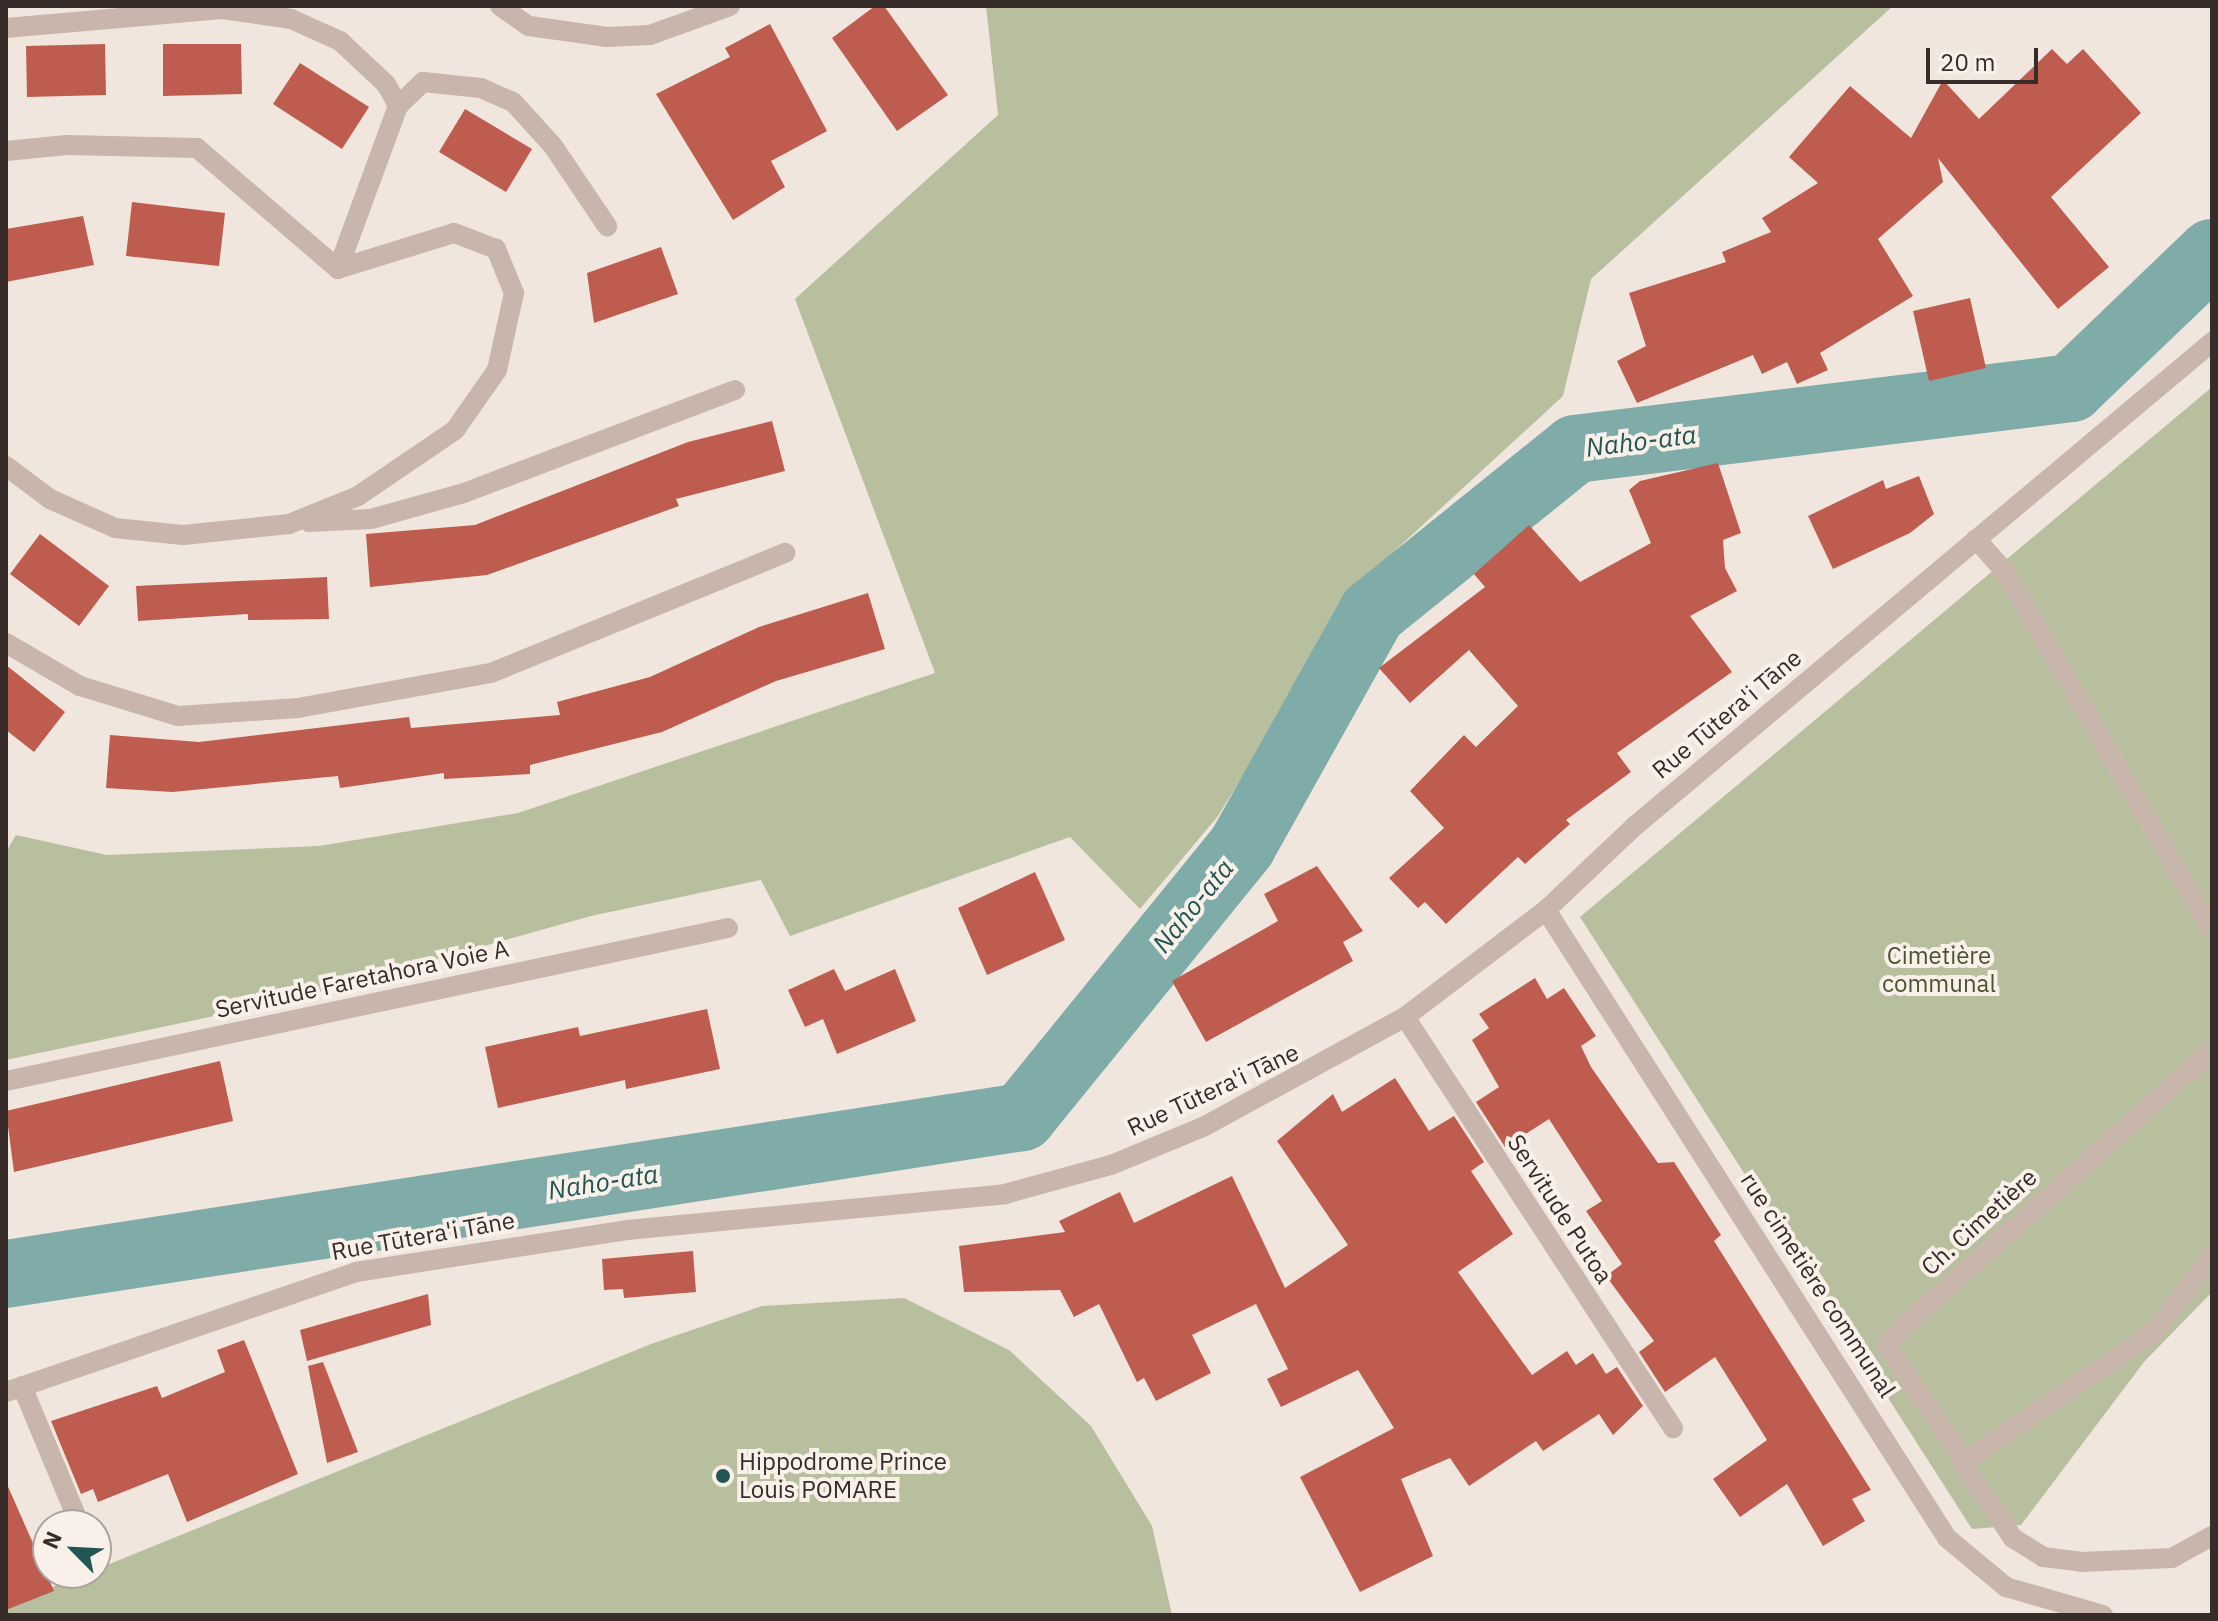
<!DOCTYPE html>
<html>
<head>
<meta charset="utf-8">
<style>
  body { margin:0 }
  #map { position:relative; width:2218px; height:1621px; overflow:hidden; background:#f1e6de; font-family:"IBM Plex Sans",sans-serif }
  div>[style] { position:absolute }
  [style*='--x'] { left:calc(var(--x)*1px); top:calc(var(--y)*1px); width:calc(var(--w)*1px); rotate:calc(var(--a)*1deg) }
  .green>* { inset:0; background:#b8bf9f }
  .river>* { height:68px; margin:-34px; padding:0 34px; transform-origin:34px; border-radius:34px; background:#7faca9 }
  .building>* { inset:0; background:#be5d4f }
  .minor>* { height:20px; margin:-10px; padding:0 10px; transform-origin:10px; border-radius:10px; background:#c8b5ab }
  .dots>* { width:22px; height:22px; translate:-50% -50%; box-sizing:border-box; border:4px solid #f9f0ea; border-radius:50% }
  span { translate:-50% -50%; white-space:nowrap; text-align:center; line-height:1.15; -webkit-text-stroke:8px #f9f0ea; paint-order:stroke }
  .street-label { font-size:24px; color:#372c2a }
  .park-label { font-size:24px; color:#4a532f }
  .poi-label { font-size:24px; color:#372c2a }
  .left { translate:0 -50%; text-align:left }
  .water-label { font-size:26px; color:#225653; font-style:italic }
  .frame { position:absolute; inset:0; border:8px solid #372c2a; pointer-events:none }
  .north { position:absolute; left:32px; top:1509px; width:80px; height:80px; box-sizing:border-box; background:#f9f0ea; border:2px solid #aba29d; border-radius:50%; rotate:294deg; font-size:22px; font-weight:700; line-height:32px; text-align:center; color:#372c2a }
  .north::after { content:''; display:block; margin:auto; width:28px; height:36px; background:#225653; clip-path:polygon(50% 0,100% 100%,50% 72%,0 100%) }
  .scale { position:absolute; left:1926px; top:48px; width:112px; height:36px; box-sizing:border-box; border:4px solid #372c2a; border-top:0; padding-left:10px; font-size:24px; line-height:28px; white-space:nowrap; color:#372c2a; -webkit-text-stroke:6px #f9f0ea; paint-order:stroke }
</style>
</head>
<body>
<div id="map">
  <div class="green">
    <i style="clip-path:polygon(986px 6px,1893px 6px,1591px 279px,1563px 396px,1363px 580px,1218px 816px,1140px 909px,1070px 837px,790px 936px,761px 880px,591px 916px,295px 999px,6px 1060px,6px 852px,16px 835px,107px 855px,319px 846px,518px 813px,935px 673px,795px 299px,998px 115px)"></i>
    <i style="clip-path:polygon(2212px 387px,2212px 1292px,2144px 1362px,2021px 1525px,1972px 1529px,1580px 917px)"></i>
    <i style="clip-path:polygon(904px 1298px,1009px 1350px,1091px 1426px,1152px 1526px,1172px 1615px,6px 1615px,6px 1606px,651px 1344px,762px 1306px)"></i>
  </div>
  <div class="river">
    <i style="--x:6;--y:1274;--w:1028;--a:-8.78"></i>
    <i style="--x:1022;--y:1117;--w:349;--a:-50.9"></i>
    <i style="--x:1242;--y:846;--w:267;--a:-60.8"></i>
    <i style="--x:1372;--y:613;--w:261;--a:-38.9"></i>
    <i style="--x:1575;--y:449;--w:500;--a:-7"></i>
    <i style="--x:2071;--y:388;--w:195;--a:-43.8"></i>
  </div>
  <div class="building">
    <i style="clip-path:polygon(875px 6px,884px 6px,948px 95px,897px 131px,832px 38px)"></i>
    <i style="clip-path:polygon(770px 24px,827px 131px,771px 161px,785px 187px,733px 220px,656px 94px,730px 57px,725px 48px)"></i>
    <i style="clip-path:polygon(105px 44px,106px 95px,27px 97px,26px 46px)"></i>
    <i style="clip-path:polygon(163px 44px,241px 44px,242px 94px,163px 96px)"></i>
    <i style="clip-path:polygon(2052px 49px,2067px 64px,2083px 49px,2141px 113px,2051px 197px,2109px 267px,2058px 309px,1938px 158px,1943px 182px,1878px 239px,1913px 296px,1820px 353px,1828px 370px,1797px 384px,1787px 362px,1762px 374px,1753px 355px,1637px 403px,1617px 361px,1646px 346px,1629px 293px,1726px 262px,1722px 252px,1771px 232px,1762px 218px,1818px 183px,1789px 157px,1850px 86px,1911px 138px,1943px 80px,1979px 119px)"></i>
    <i style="clip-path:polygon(300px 63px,369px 107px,342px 149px,273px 104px)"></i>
    <i style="clip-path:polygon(465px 109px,532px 149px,506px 192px,439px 152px)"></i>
    <i style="clip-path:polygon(132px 202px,225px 213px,219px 266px,126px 256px)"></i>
    <i style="clip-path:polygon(83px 216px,94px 265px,6px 282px,6px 229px)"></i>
    <i style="clip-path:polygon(661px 247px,678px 294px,594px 323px,587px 273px)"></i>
    <i style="clip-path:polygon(1970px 298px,1986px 368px,1929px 381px,1913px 311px)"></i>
    <i style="clip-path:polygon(772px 421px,785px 471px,676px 499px,679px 506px,487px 575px,370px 587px,366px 534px,475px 525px,688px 442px)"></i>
    <i style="clip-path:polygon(1718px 463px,1741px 533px,1723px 540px,1725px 568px,1737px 591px,1690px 616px,1732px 672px,1617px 753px,1631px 772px,1566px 820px,1570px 824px,1525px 864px,1518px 857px,1446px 924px,1425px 902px,1418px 908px,1389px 878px,1444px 828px,1410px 791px,1464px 735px,1476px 747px,1518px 706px,1469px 650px,1410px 703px,1379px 668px,1485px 587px,1474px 574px,1529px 525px,1580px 582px,1651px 543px,1629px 490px,1640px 481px)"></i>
    <i style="clip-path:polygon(1919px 476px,1934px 514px,1910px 533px,1833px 569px,1808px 516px,1883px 480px,1886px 489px)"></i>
    <i style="clip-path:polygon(40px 534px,109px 586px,79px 626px,10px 574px)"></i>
    <i style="clip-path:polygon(327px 577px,329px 619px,248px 620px,248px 614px,138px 621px,136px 586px)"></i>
    <i style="clip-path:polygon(868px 593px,885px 649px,776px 681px,662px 732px,530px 765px,530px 774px,444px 779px,444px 773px,340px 788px,338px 776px,172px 792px,106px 788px,110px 735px,199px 742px,409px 717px,411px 728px,560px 715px,557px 702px,650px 677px,759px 627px)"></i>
    <i style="clip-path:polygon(6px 665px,65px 712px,34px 752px,6px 730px)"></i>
    <i style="clip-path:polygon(1317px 866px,1363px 931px,1343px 942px,1353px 961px,1206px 1042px,1172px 981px,1278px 921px,1264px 894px)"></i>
    <i style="clip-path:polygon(1035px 872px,1065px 940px,987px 975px,958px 908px)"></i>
    <i style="clip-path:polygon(834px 969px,845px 991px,895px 969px,916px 1021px,837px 1054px,823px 1019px,805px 1027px,788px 990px)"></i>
    <i style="clip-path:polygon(1535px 978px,1547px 999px,1564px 988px,1596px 1036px,1581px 1046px,1591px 1067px,1658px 1163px,1674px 1162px,1721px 1235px,1714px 1241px,1871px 1490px,1852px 1499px,1865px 1521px,1823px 1546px,1787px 1484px,1740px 1517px,1713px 1479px,1767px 1440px,1715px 1357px,1665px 1392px,1639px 1352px,1654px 1341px,1606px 1276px,1622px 1264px,1586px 1211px,1602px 1201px,1549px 1119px,1505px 1147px,1476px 1102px,1499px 1087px,1472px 1040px,1489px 1028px,1479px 1014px)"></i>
    <i style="clip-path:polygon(707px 1009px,720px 1069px,626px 1089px,625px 1080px,498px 1108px,485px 1047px,578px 1027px,580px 1036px)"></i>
    <i style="clip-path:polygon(220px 1061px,233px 1121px,14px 1172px,6px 1111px)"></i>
    <i style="clip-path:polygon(1395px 1078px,1429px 1131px,1454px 1116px,1484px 1162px,1471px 1171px,1513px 1234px,1458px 1272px,1532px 1375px,1567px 1351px,1576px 1365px,1593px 1353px,1606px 1374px,1617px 1367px,1643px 1406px,1613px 1435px,1599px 1414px,1543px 1451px,1536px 1441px,1469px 1486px,1450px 1458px,1401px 1479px,1433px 1556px,1360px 1592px,1300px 1477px,1394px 1428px,1358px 1370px,1281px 1407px,1267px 1379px,1288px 1369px,1256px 1304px,1192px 1335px,1211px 1373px,1156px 1401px,1144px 1378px,1137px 1382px,1099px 1304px,1074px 1317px,1060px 1290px,964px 1292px,959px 1246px,1065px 1232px,1059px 1221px,1120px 1192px,1134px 1223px,1232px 1176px,1285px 1288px,1348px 1245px,1277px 1141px,1333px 1094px,1342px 1112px)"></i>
    <i style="clip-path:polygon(693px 1251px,696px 1292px,624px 1298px,623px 1289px,604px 1290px,602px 1259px)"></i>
    <i style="clip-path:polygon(428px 1294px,431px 1325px,307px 1361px,300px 1330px)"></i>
    <i style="clip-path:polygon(244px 1340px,298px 1474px,187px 1522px,168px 1474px,98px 1502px,93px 1489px,81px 1494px,51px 1421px,157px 1386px,162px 1398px,225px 1372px,217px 1350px)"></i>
    <i style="clip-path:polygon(323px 1362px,358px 1452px,327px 1463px,308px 1366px)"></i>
    <i style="clip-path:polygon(6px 1482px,54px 1591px,6px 1610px)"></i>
  </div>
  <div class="minor">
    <i style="--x:500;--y:6;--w:35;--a:35"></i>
    <i style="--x:529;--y:26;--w:79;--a:8"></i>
    <i style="--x:607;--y:37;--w:43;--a:-2.7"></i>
    <i style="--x:650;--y:35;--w:85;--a:-19.9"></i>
    <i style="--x:6;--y:28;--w:217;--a:-5"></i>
    <i style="--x:222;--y:9;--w:70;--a:8.2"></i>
    <i style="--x:291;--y:19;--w:54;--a:24.2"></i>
    <i style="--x:340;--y:41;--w:63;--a:43.1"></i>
    <i style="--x:386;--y:84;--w:25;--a:61"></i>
    <i style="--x:6;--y:151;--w:61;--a:-5.6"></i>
    <i style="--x:67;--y:145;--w:130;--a:1.3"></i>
    <i style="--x:197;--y:148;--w:186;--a:40.6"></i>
    <i style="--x:338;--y:269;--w:174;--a:-69.8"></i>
    <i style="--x:398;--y:106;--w:35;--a:-44"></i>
    <i style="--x:423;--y:82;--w:58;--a:5.9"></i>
    <i style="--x:481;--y:88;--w:35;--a:24"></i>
    <i style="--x:513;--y:102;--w:59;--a:47.7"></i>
    <i style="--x:553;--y:146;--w:97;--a:56"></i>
    <i style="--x:6;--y:466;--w:55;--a:36.9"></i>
    <i style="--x:50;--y:499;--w:71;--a:24"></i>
    <i style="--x:115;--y:528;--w:68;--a:5.9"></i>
    <i style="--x:183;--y:535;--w:107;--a:-5.9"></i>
    <i style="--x:289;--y:524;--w:74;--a:-22.1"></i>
    <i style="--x:358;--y:496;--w:117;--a:-34.2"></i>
    <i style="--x:455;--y:430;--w:73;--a:-55"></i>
    <i style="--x:497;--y:370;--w:79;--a:-77.6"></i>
    <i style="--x:514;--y:293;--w:48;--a:-112.2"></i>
    <i style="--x:496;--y:249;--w:45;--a:-159.1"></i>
    <i style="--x:454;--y:233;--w:121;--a:162.8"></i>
    <i style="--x:309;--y:522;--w:62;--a:-2.8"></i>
    <i style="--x:371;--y:519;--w:97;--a:-15.6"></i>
    <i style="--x:464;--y:493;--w:290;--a:-20.8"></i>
    <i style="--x:1976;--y:539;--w:45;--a:48.6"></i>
    <i style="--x:2006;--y:573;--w:413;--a:60.1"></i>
    <i style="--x:6;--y:643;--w:86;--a:30.2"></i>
    <i style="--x:80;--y:686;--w:102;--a:17"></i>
    <i style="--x:178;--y:716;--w:120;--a:-3.8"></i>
    <i style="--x:298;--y:708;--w:196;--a:-10.3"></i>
    <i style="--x:491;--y:673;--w:318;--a:-22.2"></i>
    <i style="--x:1546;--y:910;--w:745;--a:57.44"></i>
    <i style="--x:1947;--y:1538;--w:77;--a:39.7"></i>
    <i style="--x:2006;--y:1587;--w:101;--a:16.1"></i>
    <i style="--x:1405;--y:1017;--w:491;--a:56.9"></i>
    <i style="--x:6;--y:1081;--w:738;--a:-11.96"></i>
    <i style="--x:2212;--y:1255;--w:96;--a:127"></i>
    <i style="--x:2154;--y:1332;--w:232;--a:145.7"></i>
    <i style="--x:1962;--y:1463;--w:91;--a:55.8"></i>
    <i style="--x:2013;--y:1538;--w:36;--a:32"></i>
    <i style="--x:2043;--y:1557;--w:38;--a:7"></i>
    <i style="--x:2081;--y:1562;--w:91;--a:-2.5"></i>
    <i style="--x:2172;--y:1558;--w:46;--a:-28.8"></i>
    <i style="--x:22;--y:1386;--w:151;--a:67.4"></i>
    <i style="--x:6;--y:1392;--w:370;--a:-18.9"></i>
    <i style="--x:356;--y:1272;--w:274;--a:-8.8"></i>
    <i style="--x:627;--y:1230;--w:380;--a:-5.4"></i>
    <i style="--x:1005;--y:1194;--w:110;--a:-15.3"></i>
    <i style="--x:1111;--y:1165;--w:102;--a:-22.5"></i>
    <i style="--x:1205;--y:1126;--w:228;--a:-28.6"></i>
    <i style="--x:1405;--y:1017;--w:177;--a:-37.2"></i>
    <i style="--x:1546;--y:910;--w:124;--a:-43.4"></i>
    <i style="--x:1636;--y:825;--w:752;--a:-39.98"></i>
    <i style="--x:1963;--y:1458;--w:135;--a:-124.2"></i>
    <i style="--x:1887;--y:1346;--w:6;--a:-72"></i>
    <i style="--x:1889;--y:1340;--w:434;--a:-41.9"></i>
  </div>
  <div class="dots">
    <i style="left:723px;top:1476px;background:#225653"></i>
  </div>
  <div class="street-label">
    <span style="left:1727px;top:714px;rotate:-40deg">Rue Tūtera'i Tāne</span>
    <span style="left:362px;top:979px;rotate:-12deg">Servitude Faretahora Voie A</span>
    <span style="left:1213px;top:1090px;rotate:-25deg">Rue Tūtera'i Tāne</span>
    <span style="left:1560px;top:1209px;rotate:57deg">Servitude Putoa</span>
    <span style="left:1979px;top:1222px;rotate:-42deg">Ch. Cimetière</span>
    <span style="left:423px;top:1236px;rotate:-10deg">Rue Tūtera'i Tāne</span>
    <span style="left:1818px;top:1285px;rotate:57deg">rue cimetière communal</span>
  </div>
  <div class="park-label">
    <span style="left:1939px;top:970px">Cimetière<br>communal</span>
  </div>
  <div class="poi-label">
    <span class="left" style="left:739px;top:1476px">Hippodrome Prince<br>Louis POMARE</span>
  </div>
  <div class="water-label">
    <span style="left:1641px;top:441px;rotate:-7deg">Naho-ata</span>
    <span style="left:1193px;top:906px;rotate:-51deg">Naho-ata</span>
    <span style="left:603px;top:1182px;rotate:-9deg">Naho-ata</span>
  </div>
  <div class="frame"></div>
  <div class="north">N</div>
  <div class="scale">20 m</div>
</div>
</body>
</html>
